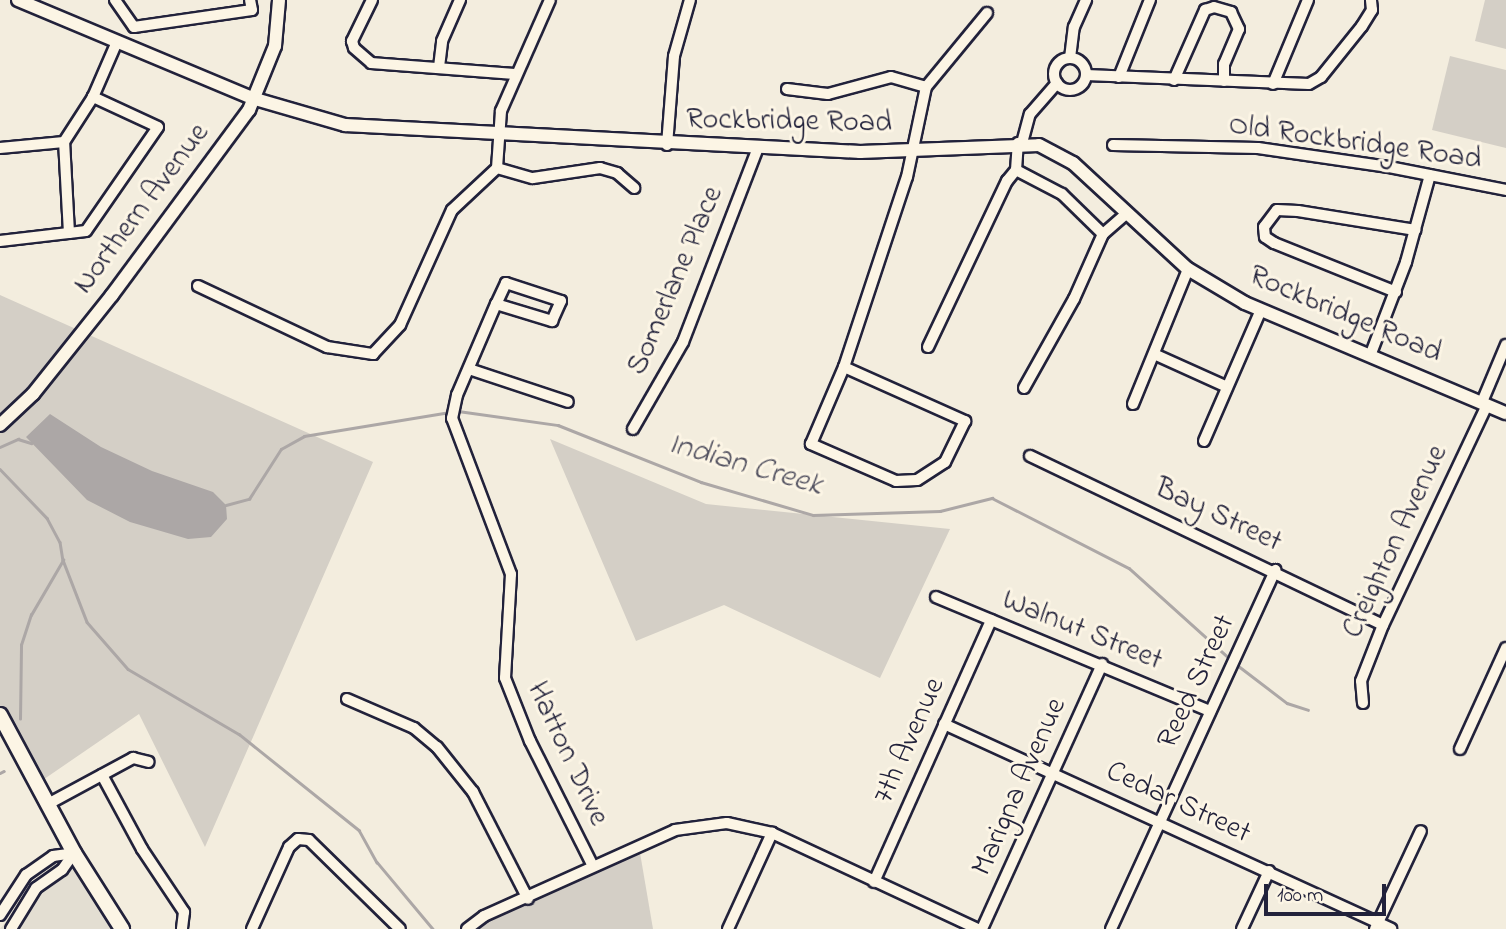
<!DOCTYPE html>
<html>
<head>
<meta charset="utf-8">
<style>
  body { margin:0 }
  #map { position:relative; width:1506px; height:929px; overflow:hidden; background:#f3edde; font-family:"Indie Flower",sans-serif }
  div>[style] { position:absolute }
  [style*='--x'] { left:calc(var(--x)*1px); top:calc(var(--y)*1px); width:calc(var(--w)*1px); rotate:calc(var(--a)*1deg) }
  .built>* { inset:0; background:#e3ded2 }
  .green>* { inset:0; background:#d4cfc6 }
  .water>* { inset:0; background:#aca7a6 }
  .stream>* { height:2.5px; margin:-1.25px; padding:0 1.25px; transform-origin:1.25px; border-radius:1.25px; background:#aca7a6 }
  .roads { filter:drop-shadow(2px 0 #22223b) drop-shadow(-2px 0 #22223b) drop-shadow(0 2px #22223b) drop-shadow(0 -2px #22223b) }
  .minor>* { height:10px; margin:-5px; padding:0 5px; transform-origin:5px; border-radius:5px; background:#fcf5e5 }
  .minor>.ring { margin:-5px; padding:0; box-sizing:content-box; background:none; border:10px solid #fcf5e5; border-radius:50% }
  .tertiary>* { height:12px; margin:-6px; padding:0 6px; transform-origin:6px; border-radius:6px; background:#fcf5e5 }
  .secondary>* { height:14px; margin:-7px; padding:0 7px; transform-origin:7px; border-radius:7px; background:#fcf5e5 }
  span { translate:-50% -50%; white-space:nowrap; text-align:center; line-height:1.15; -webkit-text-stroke:6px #fcf5e5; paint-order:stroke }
  .street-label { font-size:30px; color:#22223b }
  .water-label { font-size:32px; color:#525160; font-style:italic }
  .scale { position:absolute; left:1264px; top:884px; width:122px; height:32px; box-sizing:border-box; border:4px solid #22223b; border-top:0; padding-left:9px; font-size:21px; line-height:24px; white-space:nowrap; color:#22223b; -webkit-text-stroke:5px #fcf5e5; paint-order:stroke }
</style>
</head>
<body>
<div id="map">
  <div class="built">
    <i style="clip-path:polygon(67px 846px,119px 929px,0 929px)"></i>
  </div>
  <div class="green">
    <i style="clip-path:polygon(1485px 0,1506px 0,1506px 49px,1475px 41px)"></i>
    <i style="clip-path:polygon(1450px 56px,1506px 70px,1506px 148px,1432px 130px)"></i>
    <i style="clip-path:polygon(0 295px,373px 462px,205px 847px,139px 714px,34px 786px,0 726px)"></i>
    <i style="clip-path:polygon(550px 439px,706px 504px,950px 529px,880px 678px,724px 605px,636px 641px)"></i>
    <i style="clip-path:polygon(639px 847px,653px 929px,468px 929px)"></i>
  </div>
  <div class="water">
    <i style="clip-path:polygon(50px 414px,101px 447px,152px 471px,213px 492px,226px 505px,227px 519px,211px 537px,188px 539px,130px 522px,87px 500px,26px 437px)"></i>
  </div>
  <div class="stream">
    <i style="--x:458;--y:411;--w:101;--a:8"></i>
    <i style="--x:558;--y:425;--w:154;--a:21.7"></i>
    <i style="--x:701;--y:482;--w:117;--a:16.4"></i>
    <i style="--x:813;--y:515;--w:127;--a:-1.8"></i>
    <i style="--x:940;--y:511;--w:54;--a:-14"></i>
    <i style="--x:992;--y:498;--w:154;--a:27.1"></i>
    <i style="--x:1129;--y:568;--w:137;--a:42"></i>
    <i style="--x:0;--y:447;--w:20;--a:-24"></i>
    <i style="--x:18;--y:439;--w:14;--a:17"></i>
    <i style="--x:0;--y:469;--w:68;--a:46.2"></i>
    <i style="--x:47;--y:518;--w:27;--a:62"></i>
    <i style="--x:60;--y:542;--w:18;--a:81"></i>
    <i style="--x:63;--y:560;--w:66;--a:68.8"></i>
    <i style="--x:87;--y:622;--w:62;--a:48.9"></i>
    <i style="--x:128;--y:669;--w:129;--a:30.4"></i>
    <i style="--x:239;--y:734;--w:154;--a:38.7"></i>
    <i style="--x:359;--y:830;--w:37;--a:61"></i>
    <i style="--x:377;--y:862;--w:87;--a:50.1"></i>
    <i style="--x:226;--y:505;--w:24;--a:-15"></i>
    <i style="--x:249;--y:499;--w:59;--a:-57.4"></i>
    <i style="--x:281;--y:449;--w:26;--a:-29"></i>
    <i style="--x:304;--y:436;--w:149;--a:-9.3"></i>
    <i style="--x:1236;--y:664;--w:64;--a:37.4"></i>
    <i style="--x:1287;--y:703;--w:22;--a:18"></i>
    <i style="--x:20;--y:719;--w:74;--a:-89.2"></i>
    <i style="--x:21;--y:645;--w:32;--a:-72"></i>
    <i style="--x:31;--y:615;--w:64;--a:-59.8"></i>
    <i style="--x:0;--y:773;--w:4;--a:-27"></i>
  </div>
  <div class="roads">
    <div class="minor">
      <i style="--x:115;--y:0;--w:33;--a:55"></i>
      <i style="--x:134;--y:27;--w:119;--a:-8.2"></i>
      <i style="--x:252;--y:10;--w:10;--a:-101"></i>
      <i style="--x:372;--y:0;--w:46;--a:116"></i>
      <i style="--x:352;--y:41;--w:7;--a:74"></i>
      <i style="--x:354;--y:48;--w:23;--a:41"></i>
      <i style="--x:371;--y:63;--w:144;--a:4.4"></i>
      <i style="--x:1070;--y:58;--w:31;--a:-83"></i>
      <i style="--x:1074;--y:27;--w:30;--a:-66"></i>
      <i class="ring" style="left:1054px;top:58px;width:22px;height:22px"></i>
      <i style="--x:439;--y:67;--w:26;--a:-83"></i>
      <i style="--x:442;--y:41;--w:45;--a:-66.3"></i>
      <i style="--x:1086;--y:75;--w:223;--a:2.3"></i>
      <i style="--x:1309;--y:84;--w:14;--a:-30"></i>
      <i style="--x:1321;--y:77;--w:65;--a:-51.2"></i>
      <i style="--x:1362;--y:26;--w:19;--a:-58"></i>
      <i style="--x:1372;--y:10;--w:10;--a:-96"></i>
      <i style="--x:1119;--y:77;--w:83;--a:-68.1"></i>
      <i style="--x:1174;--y:80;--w:77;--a:-66.1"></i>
      <i style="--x:1205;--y:10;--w:9;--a:-18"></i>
      <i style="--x:1214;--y:7;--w:18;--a:16"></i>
      <i style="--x:1231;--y:12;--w:19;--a:65"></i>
      <i style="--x:1239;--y:29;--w:38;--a:113"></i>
      <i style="--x:1224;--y:64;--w:17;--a:90"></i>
      <i style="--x:1273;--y:84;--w:91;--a:-67.4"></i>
      <i style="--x:787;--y:89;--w:41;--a:7"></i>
      <i style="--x:828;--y:94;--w:65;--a:-15.1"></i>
      <i style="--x:891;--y:77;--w:36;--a:16"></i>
      <i style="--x:1022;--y:143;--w:30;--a:-75"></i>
      <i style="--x:1030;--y:114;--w:41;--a:-48.9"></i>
      <i style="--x:667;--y:145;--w:89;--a:-85.5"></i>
      <i style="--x:674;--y:56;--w:58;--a:-74.1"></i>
      <i style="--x:1113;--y:145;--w:145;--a:1.2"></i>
      <i style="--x:1258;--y:148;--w:132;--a:8.3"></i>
      <i style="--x:1389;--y:167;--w:119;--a:11.1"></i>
      <i style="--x:0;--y:148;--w:64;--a:-5.4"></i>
      <i style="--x:497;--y:168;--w:37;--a:16"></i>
      <i style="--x:533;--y:178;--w:68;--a:-8.5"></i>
      <i style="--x:600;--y:168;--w:18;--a:16"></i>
      <i style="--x:617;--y:173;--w:23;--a:41"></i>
      <i style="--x:1016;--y:170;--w:52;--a:27.6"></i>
      <i style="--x:1062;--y:194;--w:57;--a:44.3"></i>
      <i style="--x:69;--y:233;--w:17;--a:-7"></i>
      <i style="--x:86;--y:231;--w:126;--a:-55.3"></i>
      <i style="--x:158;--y:127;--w:72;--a:-155.2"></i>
      <i style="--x:0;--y:241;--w:69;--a:-6.6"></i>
      <i style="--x:69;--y:233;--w:91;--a:-93.1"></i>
      <i style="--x:64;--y:142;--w:54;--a:-57.2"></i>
      <i style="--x:93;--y:97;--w:58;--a:-66.5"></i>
      <i style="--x:198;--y:286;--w:143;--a:25.3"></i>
      <i style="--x:327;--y:347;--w:47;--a:8.7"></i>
      <i style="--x:373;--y:354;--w:40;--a:-47"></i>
      <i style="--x:400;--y:325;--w:126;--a:-65.7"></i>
      <i style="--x:452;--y:210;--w:62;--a:-43"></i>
      <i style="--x:497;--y:168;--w:57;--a:-86"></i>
      <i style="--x:501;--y:111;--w:121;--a:-66.2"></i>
      <i style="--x:1396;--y:292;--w:131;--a:-158.1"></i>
      <i style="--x:1274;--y:243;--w:11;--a:-146"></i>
      <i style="--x:1265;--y:237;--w:10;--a:-96"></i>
      <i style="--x:1264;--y:227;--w:21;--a:-53"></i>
      <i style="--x:1277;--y:210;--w:21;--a:3"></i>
      <i style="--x:1298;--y:211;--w:119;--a:9.2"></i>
      <i style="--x:496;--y:304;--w:59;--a:16.9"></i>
      <i style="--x:552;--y:321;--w:22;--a:-66"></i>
      <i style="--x:561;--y:301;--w:58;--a:-161.9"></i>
      <i style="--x:506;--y:283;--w:23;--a:115"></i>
      <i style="--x:496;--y:304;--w:99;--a:113.2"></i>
      <i style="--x:457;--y:395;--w:24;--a:102"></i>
      <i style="--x:452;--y:418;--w:167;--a:69.3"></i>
      <i style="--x:511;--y:574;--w:104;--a:93.3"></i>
      <i style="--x:505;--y:678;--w:68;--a:68.4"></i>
      <i style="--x:530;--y:741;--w:140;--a:63.3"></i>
      <i style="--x:928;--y:347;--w:184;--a:-64.6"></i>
      <i style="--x:1007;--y:181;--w:14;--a:-51"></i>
      <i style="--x:1016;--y:170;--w:27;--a:-86"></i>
      <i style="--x:1154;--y:354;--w:80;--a:24.3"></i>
      <i style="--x:1370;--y:356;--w:101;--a:-69"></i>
      <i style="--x:1406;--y:262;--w:90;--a:-74.6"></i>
      <i style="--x:844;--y:367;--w:133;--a:24.1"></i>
      <i style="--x:965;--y:421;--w:46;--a:116"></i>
      <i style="--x:945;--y:462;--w:33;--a:147"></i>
      <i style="--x:917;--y:480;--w:21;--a:177"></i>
      <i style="--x:896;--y:481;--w:93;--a:-156.5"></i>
      <i style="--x:811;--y:444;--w:84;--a:-66.8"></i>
      <i style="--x:844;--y:367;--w:200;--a:-71.7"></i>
      <i style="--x:907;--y:177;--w:92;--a:-78.1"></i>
      <i style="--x:926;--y:87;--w:96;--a:-50.5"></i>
      <i style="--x:469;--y:369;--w:104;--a:18.4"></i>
      <i style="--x:1024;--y:388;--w:102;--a:-60.7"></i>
      <i style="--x:1074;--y:299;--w:71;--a:-66"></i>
      <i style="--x:1103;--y:234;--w:30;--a:-41"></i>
      <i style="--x:1482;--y:402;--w:62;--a:-67.2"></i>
      <i style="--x:1133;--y:404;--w:146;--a:-67.8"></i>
      <i style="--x:633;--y:429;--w:100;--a:-60.1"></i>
      <i style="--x:683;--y:342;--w:208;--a:-68.9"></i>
      <i style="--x:1204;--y:441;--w:143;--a:-66.5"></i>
      <i style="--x:1030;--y:456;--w:391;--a:25.6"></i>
      <i style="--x:936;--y:597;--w:297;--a:22.6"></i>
      <i style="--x:347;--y:699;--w:73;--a:23.4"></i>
      <i style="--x:414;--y:728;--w:30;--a:40"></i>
      <i style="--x:437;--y:747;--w:58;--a:51.3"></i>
      <i style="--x:473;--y:792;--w:120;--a:62.8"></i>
      <i style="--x:1363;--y:703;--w:22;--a:-95"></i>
      <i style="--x:1361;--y:681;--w:60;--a:-68.6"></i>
      <i style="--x:1383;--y:625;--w:243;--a:-64.7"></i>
      <i style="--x:944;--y:724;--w:492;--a:24.6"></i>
      <i style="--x:1460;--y:749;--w:111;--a:-65.5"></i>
      <i style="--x:102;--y:775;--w:84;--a:61.6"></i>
      <i style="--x:142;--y:849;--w:76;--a:56.3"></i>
      <i style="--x:184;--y:912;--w:17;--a:97"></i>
      <i style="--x:48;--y:804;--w:97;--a:-28.4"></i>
      <i style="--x:133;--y:758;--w:16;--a:14"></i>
      <i style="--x:874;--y:882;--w:287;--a:-65.9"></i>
      <i style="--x:0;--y:915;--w:48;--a:-57"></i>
      <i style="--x:26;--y:875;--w:33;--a:-35"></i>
      <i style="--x:53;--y:856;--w:21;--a:-8"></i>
      <i style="--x:11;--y:929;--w:48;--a:-58.6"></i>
      <i style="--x:36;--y:888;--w:32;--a:-35"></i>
      <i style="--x:62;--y:870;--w:21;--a:-55"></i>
      <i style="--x:252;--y:929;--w:90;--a:-65.7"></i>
      <i style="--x:289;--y:847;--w:12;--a:-42"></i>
      <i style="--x:298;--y:839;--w:11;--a:5"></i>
      <i style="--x:309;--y:840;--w:127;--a:44.4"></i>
      <i style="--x:467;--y:929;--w:21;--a:-37"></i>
      <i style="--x:484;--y:916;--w:209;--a:-24.2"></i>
      <i style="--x:675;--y:830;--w:52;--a:-7.7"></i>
      <i style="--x:727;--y:823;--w:46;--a:12.5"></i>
      <i style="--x:772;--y:833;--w:227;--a:25"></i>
      <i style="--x:728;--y:929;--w:106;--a:-65.4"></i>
      <i style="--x:982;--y:929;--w:291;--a:-65.6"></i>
      <i style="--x:1111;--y:929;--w:395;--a:-65.4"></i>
      <i style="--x:1242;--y:929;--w:64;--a:-65"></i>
      <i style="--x:1375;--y:929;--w:108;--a:-64.9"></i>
    </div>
    <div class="tertiary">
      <i style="--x:18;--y:0;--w:257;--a:22.7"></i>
      <i style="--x:255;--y:99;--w:94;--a:16.1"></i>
      <i style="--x:345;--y:125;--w:516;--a:3"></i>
      <i style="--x:860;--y:152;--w:179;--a:-2.2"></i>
      <i style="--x:1039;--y:145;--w:38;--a:28"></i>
      <i style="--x:1073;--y:163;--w:156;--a:42.7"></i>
      <i style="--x:1188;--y:269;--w:66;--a:30.8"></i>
      <i style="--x:1245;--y:303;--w:283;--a:22.9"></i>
      <i style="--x:0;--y:425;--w:45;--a:-43.2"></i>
      <i style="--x:33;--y:394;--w:127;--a:-51.4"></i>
      <i style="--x:112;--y:295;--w:230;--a:-53.5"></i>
      <i style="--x:249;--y:110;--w:69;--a:-67.9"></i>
      <i style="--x:275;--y:46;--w:46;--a:-85"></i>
    </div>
    <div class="secondary">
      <i style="--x:0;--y:715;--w:157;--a:61.8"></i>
      <i style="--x:74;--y:853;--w:90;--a:57.7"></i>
    </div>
  </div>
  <div class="street-label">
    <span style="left:789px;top:122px;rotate:1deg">Rockbridge Road</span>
    <span style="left:1355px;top:143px;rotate:8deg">Old Rockbridge Road</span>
    <span style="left:142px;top:209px;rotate:-53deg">Northern Avenue</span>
    <span style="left:676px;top:281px;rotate:-67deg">Somerlane Place</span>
    <span style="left:1345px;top:315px;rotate:23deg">Rockbridge Road</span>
    <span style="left:1218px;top:516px;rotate:25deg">Bay Street</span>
    <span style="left:1396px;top:542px;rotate:-65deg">Creighton Avenue</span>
    <span style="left:1082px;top:631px;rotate:22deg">Walnut Street</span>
    <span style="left:1197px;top:682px;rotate:-65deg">Reed Street</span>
    <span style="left:910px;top:741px;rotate:-66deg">7th Avenue</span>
    <span style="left:567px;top:754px;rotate:65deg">Hatton Drive</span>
    <span style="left:1020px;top:787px;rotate:-66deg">Marigna Avenue</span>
    <span style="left:1178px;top:803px;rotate:25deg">Cedar Street</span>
  </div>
  <div class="water-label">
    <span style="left:745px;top:466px;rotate:16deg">Indian Creek</span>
  </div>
  <div class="scale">100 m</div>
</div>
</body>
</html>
